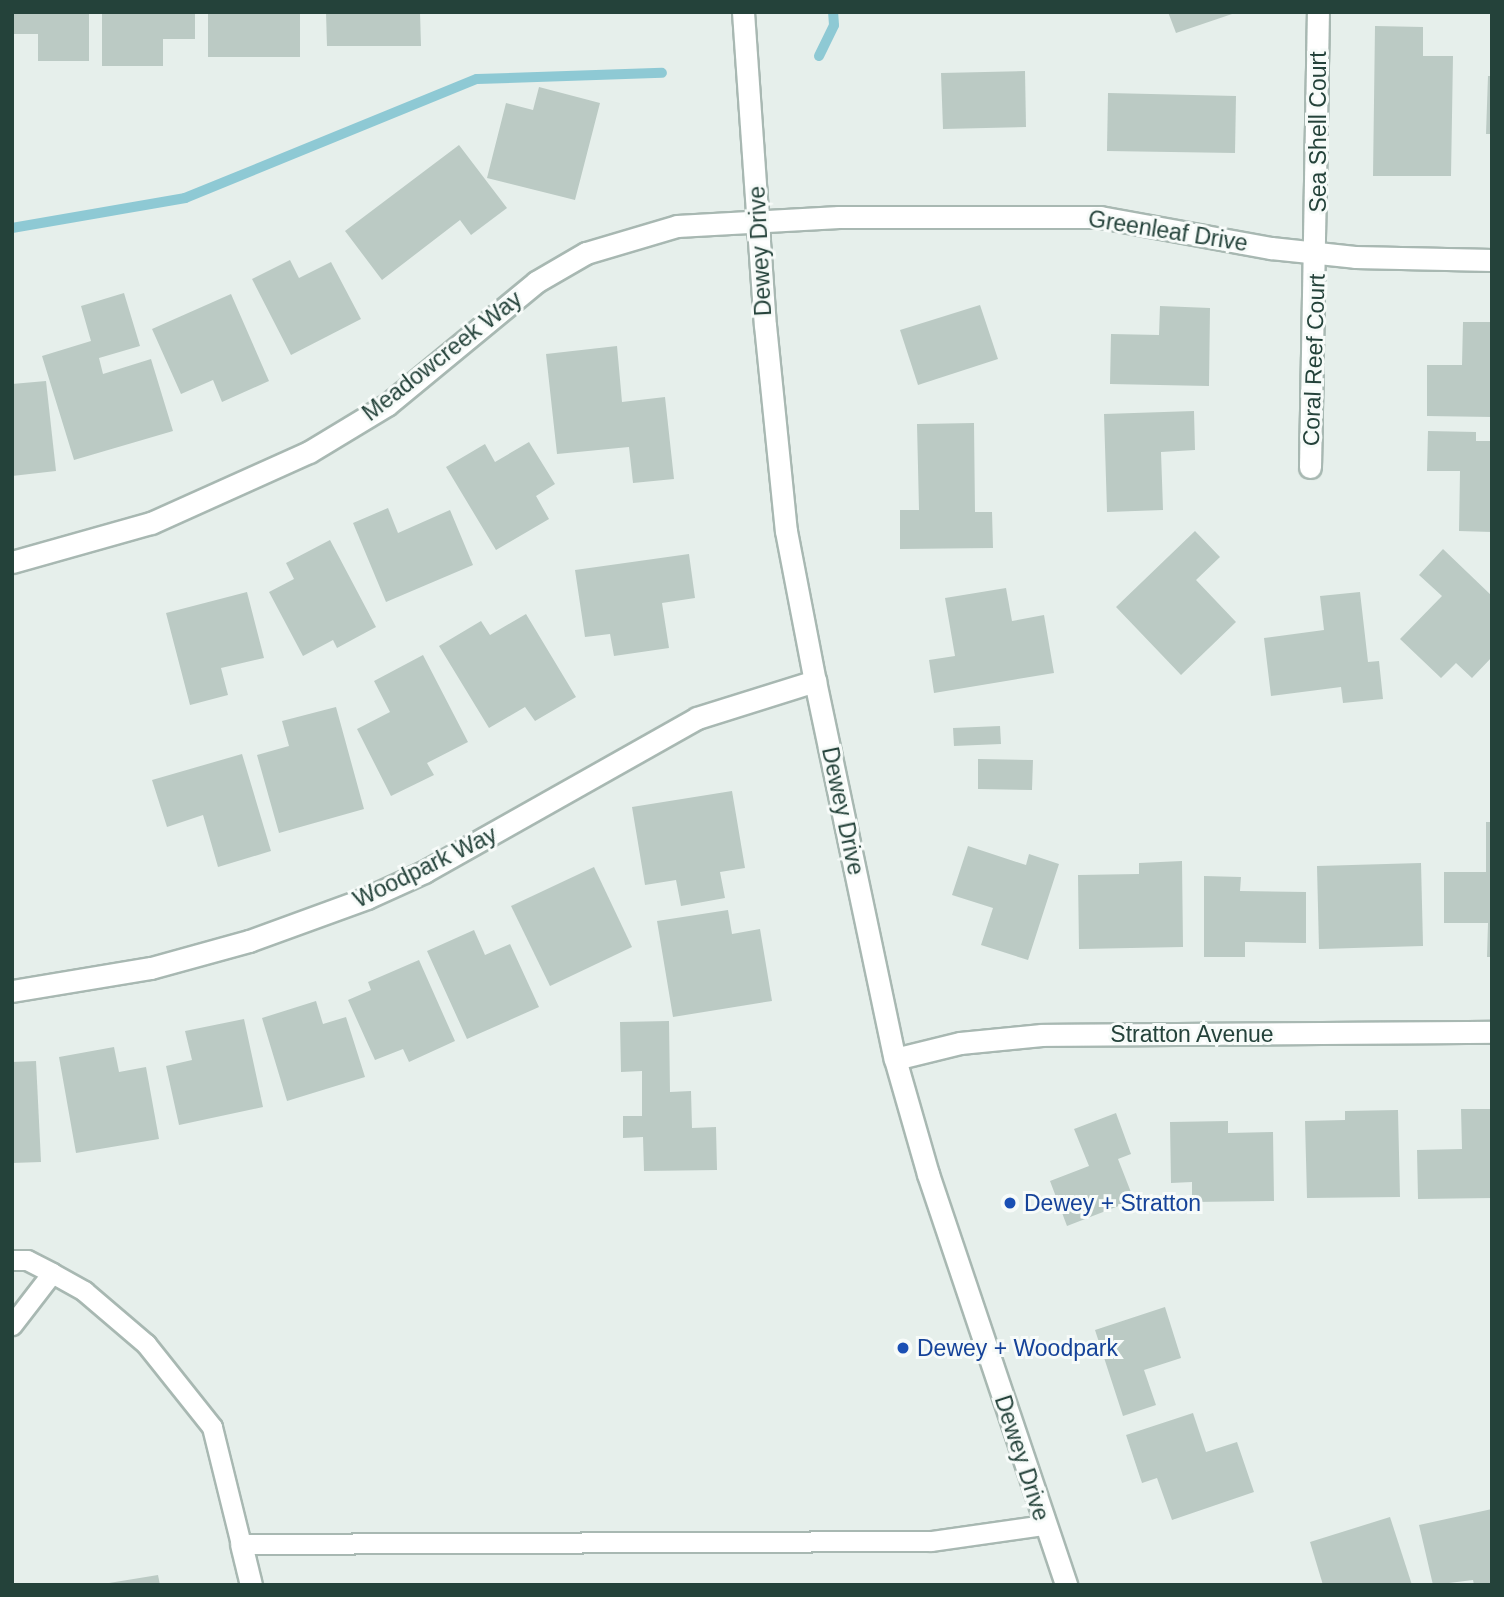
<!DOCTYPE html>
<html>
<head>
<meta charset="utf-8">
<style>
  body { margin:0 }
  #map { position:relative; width:1504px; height:1597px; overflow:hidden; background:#e6efeb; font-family:Arial,sans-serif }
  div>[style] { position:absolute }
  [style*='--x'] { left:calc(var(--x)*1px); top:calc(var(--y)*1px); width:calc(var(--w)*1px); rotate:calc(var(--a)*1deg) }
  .stream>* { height:10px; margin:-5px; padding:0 5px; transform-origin:5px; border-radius:5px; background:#8ec9d4 }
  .building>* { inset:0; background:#bbcac4 }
  .roads { filter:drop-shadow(2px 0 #a8b8b2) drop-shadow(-2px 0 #a8b8b2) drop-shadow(0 2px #a8b8b2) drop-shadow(0 -2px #a8b8b2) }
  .service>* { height:19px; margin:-9.5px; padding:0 9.5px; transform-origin:9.5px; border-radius:9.5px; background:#fff }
  .minor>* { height:21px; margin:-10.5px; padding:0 10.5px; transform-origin:10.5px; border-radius:10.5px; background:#fff }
  .secondary>* { height:21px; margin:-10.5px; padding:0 10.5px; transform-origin:10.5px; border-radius:10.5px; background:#fff }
  .dots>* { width:19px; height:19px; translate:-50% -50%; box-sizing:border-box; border:4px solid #f7fbf9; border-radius:50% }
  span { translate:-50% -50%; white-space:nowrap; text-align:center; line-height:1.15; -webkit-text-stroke:6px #f7fbf9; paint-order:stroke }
  .street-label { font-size:23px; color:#24423a }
  .transit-label { font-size:23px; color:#164399 }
  .left { translate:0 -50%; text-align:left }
  .frame { position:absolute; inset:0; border:14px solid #24423a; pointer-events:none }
</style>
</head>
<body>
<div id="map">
  <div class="stream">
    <i style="--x:819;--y:56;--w:34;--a:-64"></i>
    <i style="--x:834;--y:25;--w:13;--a:-94"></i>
    <i style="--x:12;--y:228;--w:176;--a:-9.8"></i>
    <i style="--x:185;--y:198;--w:315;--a:-22.2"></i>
    <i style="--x:477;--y:79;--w:185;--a:-1.9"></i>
  </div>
  <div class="building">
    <i style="clip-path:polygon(12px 12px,89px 12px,89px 61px,38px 61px,38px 34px,12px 34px)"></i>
    <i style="clip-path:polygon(102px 12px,195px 12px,195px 39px,163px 39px,163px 66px,102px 66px)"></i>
    <i style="clip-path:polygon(208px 12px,300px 12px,300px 57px,208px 57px)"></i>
    <i style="clip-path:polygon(326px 12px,420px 12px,421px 46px,327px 46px)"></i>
    <i style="clip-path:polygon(1168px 12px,1235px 12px,1235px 13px,1176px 33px)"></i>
    <i style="clip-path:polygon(1375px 26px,1423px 27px,1423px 56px,1453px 56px,1451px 176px,1373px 176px)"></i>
    <i style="clip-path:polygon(1025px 71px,1026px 127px,943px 129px,941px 73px)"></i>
    <i style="clip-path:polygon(1488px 76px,1492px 76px,1492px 134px,1486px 134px)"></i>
    <i style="clip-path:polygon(539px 87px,600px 103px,575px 200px,487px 178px,506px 103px,533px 110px)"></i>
    <i style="clip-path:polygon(1108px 93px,1236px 96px,1235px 153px,1107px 151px)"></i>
    <i style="clip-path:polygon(459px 145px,507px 208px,471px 235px,460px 220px,382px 280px,345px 231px)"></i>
    <i style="clip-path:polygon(290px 260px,299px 278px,331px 262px,361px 319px,291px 355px,252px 279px)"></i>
    <i style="clip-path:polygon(124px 293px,140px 346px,99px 358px,103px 374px,151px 359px,173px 431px,74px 460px,42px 356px,91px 341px,81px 306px)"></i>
    <i style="clip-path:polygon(231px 294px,269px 381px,222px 402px,213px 380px,181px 394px,152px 329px)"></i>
    <i style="clip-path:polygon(980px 305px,998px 359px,918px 385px,900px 330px)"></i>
    <i style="clip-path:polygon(1160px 306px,1210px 308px,1209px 386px,1110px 384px,1111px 334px,1159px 335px)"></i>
    <i style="clip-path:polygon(1463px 322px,1492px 322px,1492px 417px,1427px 416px,1427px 365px,1462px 365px)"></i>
    <i style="clip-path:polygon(617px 346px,622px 402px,665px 397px,674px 479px,633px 483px,629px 447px,557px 454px,546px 354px)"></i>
    <i style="clip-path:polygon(46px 381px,56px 471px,12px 476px,12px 384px)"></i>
    <i style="clip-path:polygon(1194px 411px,1195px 450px,1161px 452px,1163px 510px,1107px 512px,1104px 414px)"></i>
    <i style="clip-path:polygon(974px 423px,975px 512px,992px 512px,993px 548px,900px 549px,900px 510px,919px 510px,917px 424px)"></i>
    <i style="clip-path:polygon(1428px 431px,1476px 432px,1476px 441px,1492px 441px,1492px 532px,1459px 531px,1460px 471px,1427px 471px)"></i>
    <i style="clip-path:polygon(529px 442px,555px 484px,536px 496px,549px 519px,496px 550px,446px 467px,485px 444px,495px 462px)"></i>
    <i style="clip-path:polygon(388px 508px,398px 533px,450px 510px,473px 565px,386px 602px,353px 523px)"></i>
    <i style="clip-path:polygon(1195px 531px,1220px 557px,1196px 580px,1236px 622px,1181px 675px,1116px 607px)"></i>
    <i style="clip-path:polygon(330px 540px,376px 627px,337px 648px,333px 640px,303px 656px,269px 592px,294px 579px,286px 563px)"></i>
    <i style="clip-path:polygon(1443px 549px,1492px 596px,1492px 657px,1472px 678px,1456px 663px,1441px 678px,1400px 639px,1442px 596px,1419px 575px)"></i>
    <i style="clip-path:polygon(689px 554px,695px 598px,662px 603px,669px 648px,614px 656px,610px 634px,585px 637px,575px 570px)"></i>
    <i style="clip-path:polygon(1006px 588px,1012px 621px,1044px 615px,1054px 673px,934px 693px,929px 660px,955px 656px,945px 598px)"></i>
    <i style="clip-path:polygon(247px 592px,264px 658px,221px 668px,228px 695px,190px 705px,166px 613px)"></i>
    <i style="clip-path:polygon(1360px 592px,1368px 662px,1379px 661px,1383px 699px,1343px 703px,1341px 687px,1271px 696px,1264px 638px,1324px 630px,1320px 596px)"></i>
    <i style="clip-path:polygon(526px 614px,576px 697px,535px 721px,525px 707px,489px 728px,439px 646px,481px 621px,490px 635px)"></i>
    <i style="clip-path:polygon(423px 655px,468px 742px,427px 763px,434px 775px,391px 796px,357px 729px,390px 712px,374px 681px)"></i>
    <i style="clip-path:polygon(336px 707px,364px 809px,279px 833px,257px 755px,289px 746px,282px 721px)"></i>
    <i style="clip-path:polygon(1000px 726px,1001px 744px,954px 746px,953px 728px)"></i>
    <i style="clip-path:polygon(242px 754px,271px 851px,218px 867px,203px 815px,167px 827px,152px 780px)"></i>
    <i style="clip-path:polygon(978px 759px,1033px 760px,1032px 790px,978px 789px)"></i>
    <i style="clip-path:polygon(732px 791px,745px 868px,720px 872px,725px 898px,681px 906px,676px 880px,645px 885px,632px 807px)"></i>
    <i style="clip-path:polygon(1486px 822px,1492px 822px,1492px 957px,1487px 957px,1488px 923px,1444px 923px,1444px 872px,1486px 872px)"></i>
    <i style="clip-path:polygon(968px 846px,1026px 865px,1029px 854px,1059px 864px,1028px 960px,981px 945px,993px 908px,952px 895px)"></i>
    <i style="clip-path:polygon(1182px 861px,1183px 947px,1079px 949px,1078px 875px,1139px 874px,1139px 863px)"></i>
    <i style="clip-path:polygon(1421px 863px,1423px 946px,1319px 949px,1317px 866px)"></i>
    <i style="clip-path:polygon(594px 867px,632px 947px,550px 986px,511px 906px)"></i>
    <i style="clip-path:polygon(1204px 876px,1241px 877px,1240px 891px,1306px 892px,1306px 943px,1245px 942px,1245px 957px,1204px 957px)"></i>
    <i style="clip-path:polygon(728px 910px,732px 934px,760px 929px,772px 1001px,673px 1017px,657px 921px)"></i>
    <i style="clip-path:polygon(474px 930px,485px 955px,510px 944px,539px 1007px,467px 1039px,427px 951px)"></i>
    <i style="clip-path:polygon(419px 960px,455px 1041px,409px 1062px,403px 1049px,375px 1060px,348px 1000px,371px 990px,368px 982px)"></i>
    <i style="clip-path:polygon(316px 1001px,323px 1024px,346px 1017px,365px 1077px,287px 1101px,262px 1018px)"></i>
    <i style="clip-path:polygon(244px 1019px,263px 1107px,179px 1125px,166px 1066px,192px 1060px,185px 1031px)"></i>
    <i style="clip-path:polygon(669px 1021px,670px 1092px,691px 1091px,692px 1128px,716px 1127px,717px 1170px,644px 1171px,643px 1137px,623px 1138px,623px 1116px,642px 1116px,642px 1071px,621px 1072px,620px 1022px)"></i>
    <i style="clip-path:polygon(114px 1047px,119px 1072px,146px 1067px,159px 1139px,76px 1153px,59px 1057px)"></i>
    <i style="clip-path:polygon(36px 1061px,41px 1162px,12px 1163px,12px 1062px)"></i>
    <i style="clip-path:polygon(1461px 1109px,1492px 1109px,1492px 1198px,1418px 1199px,1417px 1150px,1462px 1149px)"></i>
    <i style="clip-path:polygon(1398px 1110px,1400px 1197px,1307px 1198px,1305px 1121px,1345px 1120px,1345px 1111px)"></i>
    <i style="clip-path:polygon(1116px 1113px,1131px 1154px,1118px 1159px,1134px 1200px,1067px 1226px,1050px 1181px,1089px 1166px,1074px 1129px)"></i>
    <i style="clip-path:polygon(1228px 1121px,1228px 1133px,1273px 1132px,1274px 1201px,1192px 1202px,1192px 1182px,1171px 1183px,1170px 1122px)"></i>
    <i style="clip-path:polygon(1165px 1307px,1181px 1358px,1144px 1370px,1156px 1405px,1123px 1416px,1095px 1330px)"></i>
    <i style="clip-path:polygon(1193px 1413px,1206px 1452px,1237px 1442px,1254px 1492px,1172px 1520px,1157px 1478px,1142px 1483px,1126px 1435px)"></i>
    <i style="clip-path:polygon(1492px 1509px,1492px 1585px,1474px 1585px,1473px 1580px,1433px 1585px,1419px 1525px)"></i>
    <i style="clip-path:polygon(1390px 1517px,1412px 1585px,1323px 1585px,1310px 1542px)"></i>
    <i style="clip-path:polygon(158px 1575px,160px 1585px,109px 1585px,109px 1583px)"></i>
  </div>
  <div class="roads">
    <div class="service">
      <i style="--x:12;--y:1260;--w:15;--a:0"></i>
      <i style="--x:27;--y:1260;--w:28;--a:27"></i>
      <i style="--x:52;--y:1273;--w:66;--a:127.6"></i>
      <i style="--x:52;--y:1273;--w:37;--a:29"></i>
      <i style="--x:84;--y:1291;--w:82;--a:40.5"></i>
      <i style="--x:146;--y:1344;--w:106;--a:51.5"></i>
      <i style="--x:212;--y:1427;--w:121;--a:76.1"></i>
      <i style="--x:241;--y:1544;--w:690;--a:-0.25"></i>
      <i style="--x:931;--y:1541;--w:114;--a:-8.1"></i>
    </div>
    <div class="minor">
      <i style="--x:1310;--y:467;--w:455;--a:-89"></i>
      <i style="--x:12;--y:562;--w:144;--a:-15.7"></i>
      <i style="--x:151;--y:523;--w:173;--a:-24.2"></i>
      <i style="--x:309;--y:452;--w:91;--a:-31.1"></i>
      <i style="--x:387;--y:405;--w:193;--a:-39.5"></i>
      <i style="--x:536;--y:282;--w:58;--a:-30.1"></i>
      <i style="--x:586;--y:253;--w:95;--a:-16.5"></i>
      <i style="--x:677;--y:226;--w:162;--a:-3.2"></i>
      <i style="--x:839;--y:217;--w:261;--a:0"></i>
      <i style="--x:1100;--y:217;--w:174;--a:10.3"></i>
      <i style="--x:1271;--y:248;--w:84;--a:6.1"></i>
      <i style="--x:1355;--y:257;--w:137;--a:1.3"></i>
      <i style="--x:12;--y:991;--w:141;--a:-9.4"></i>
      <i style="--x:151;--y:968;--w:102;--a:-15.4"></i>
      <i style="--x:249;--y:941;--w:126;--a:-20"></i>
      <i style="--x:367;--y:898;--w:63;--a:-24.5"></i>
      <i style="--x:424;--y:872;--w:313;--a:-29.4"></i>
      <i style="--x:697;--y:718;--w:124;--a:-17.4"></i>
      <i style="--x:895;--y:1059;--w:67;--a:-13.8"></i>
      <i style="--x:960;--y:1043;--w:82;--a:-5.6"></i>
      <i style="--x:1042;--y:1035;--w:450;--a:-0.4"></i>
      <i style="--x:241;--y:1544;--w:42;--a:76.3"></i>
    </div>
    <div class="secondary">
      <i style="--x:743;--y:12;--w:314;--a:86"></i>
      <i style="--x:765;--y:325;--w:207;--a:84.2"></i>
      <i style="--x:786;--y:531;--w:153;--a:79.1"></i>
      <i style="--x:815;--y:681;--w:386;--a:78.1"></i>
      <i style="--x:895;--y:1059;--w:120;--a:74"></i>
      <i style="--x:928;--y:1174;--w:434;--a:71.4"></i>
    </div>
  </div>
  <div class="dots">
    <i style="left:1010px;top:1203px;background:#1a4fb4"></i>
    <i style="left:903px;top:1348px;background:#1a4fb4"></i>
  </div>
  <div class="street-label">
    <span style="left:1318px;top:132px;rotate:-90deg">Sea Shell Court</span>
    <span style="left:1168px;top:231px;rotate:9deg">Greenleaf Drive</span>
    <span style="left:760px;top:251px;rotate:-93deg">Dewey Drive</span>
    <span style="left:442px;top:356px;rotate:-38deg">Meadowcreek Way</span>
    <span style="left:1314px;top:360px;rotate:-88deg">Coral Reef Court</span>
    <span style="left:843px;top:811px;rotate:78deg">Dewey Drive</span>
    <span style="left:425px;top:867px;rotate:-26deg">Woodpark Way</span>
    <span style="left:1192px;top:1034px">Stratton Avenue</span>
    <span style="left:1022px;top:1458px;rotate:72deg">Dewey Drive</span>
  </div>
  <div class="transit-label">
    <span class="left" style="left:1024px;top:1203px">Dewey + Stratton</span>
    <span class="left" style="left:917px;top:1348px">Dewey + Woodpark</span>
  </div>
  <div class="frame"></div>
</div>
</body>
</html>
